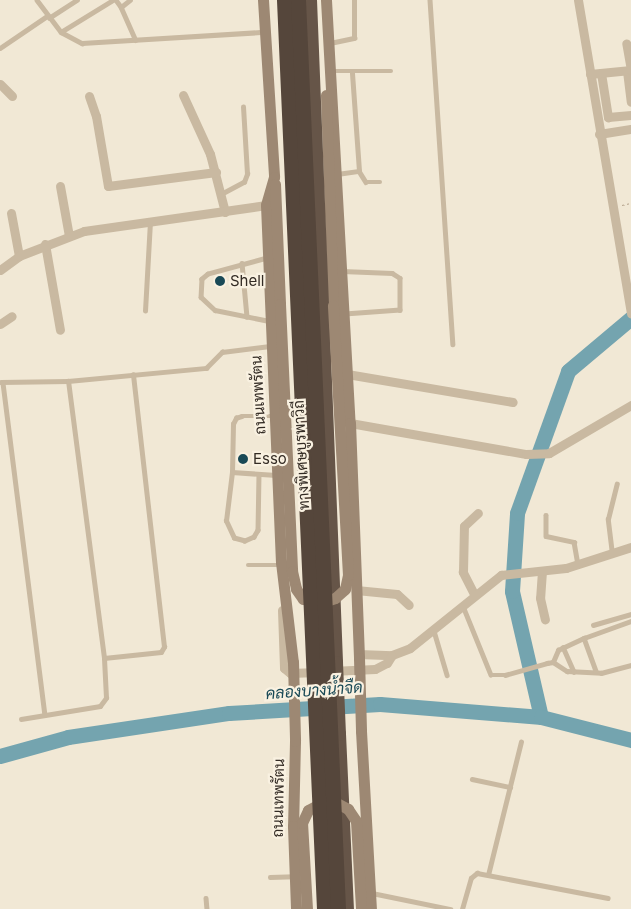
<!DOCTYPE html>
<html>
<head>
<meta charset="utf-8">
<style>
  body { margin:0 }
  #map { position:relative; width:631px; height:909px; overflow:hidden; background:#f1e8d5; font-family:Inter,Sarabun,sans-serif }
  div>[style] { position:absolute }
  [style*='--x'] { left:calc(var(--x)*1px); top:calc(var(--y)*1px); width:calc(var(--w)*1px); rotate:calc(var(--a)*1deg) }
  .river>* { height:15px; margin:-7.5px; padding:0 7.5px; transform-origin:7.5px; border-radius:7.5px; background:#74a4af }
  .path>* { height:1px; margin-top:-0.5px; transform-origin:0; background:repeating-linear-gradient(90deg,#b5a38c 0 2.5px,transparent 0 5px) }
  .service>* { height:4.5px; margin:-2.25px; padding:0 2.25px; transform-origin:2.25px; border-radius:2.25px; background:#c9b9a1 }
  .minor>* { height:9px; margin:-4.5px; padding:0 4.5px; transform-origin:4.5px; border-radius:4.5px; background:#c9b9a1 }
  .secondary>* { height:11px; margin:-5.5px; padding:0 5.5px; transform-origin:5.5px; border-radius:5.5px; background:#9d8873 }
  .trunk>* { height:14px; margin:-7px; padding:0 7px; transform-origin:7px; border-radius:7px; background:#665548 }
  .secondary-bridge>* { height:11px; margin:-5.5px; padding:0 5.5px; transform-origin:5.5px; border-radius:5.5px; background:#9d8873 }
  .trunk-bridge>* { height:14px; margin:-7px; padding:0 7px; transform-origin:7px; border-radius:7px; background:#665548 }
  .motorway-bridge>* { height:15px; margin:-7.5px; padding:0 7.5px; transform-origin:7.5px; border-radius:7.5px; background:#55463b }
  .dots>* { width:14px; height:14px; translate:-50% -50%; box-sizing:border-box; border:2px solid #f9f1e1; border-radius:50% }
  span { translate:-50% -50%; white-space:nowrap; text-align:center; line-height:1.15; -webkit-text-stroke:4.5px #f9f1e1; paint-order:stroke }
  .poi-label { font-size:15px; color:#332b24 }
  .left { translate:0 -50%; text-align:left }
  .street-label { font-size:15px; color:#332b24 }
  .water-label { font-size:16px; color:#194956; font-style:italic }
</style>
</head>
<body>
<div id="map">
  <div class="river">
    <i style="--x:541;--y:717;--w:129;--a:-103"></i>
    <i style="--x:512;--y:591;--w:78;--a:-86.3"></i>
    <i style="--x:517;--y:513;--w:151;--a:-70.2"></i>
    <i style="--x:568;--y:371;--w:82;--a:-40.1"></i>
    <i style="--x:0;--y:756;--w:71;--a:-15.6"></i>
    <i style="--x:68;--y:737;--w:163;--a:-8.5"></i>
    <i style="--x:229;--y:713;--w:151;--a:-3.4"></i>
    <i style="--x:380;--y:704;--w:162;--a:4.6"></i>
    <i style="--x:541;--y:717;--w:93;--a:14.3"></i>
  </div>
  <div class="path">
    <i style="--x:622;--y:205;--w:9;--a:-13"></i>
  </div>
  <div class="service">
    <i style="--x:37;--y:0;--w:40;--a:53"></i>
    <i style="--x:61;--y:32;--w:24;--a:28"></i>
    <i style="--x:82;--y:43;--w:182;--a:-3.5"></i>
    <i style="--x:116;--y:0;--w:9;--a:54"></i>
    <i style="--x:121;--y:7;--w:11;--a:-38"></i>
    <i style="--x:430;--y:0;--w:345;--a:86.2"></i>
    <i style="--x:121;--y:7;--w:36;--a:66"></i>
    <i style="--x:49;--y:18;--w:33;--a:-33"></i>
    <i style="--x:61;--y:32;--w:61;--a:-31.6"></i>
    <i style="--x:330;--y:43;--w:25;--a:-12"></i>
    <i style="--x:354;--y:38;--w:38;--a:-90"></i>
    <i style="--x:0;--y:48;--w:57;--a:-34.2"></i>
    <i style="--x:332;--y:71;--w:59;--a:0"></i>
    <i style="--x:359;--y:171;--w:13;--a:58"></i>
    <i style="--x:366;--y:182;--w:14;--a:0"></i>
    <i style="--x:337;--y:174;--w:22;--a:-8"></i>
    <i style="--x:359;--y:171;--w:98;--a:-94.1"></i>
    <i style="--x:221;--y:194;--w:26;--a:-28"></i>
    <i style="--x:244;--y:182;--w:9;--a:-69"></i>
    <i style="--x:247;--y:174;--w:67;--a:-93.4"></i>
    <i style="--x:267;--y:258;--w:61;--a:164.8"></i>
    <i style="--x:208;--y:274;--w:8;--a:140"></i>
    <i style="--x:202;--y:279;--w:18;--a:93"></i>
    <i style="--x:201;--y:297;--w:19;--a:43"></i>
    <i style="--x:215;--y:310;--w:55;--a:11.5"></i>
    <i style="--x:242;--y:263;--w:54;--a:84.7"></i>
    <i style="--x:342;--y:271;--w:50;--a:2.3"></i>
    <i style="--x:392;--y:273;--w:9;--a:32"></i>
    <i style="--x:400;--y:278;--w:32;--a:90"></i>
    <i style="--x:400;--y:310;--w:55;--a:175.8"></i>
    <i style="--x:145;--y:311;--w:89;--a:-86.8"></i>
    <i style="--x:1;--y:382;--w:67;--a:-0.9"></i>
    <i style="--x:68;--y:381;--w:139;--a:-5.4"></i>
    <i style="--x:206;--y:368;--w:23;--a:-45"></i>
    <i style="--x:222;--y:352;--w:48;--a:-7.1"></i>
    <i style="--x:3;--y:383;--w:334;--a:82.8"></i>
    <i style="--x:232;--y:472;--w:44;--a:3.9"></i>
    <i style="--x:259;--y:474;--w:56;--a:91"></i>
    <i style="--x:258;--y:530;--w:8;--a:120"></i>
    <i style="--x:254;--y:537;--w:10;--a:156"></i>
    <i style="--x:245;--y:541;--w:11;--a:-165"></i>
    <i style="--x:234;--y:538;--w:19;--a:-115"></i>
    <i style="--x:226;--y:521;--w:49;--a:-83"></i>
    <i style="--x:232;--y:472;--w:48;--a:-88.8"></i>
    <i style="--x:233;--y:424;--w:7;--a:-63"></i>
    <i style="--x:236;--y:418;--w:6;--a:-18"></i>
    <i style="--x:242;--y:416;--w:32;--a:0"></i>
    <i style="--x:546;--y:515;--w:21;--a:90"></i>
    <i style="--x:546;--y:536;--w:29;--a:12"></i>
    <i style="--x:574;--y:542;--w:22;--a:80"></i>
    <i style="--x:612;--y:554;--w:35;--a:-97"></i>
    <i style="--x:608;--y:519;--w:36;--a:-76"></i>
    <i style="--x:248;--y:565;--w:33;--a:0"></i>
    <i style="--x:463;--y:606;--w:74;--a:67.9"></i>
    <i style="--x:491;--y:675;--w:14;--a:0"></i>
    <i style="--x:505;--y:675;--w:44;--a:-15.9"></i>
    <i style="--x:547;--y:663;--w:6;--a:-9"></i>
    <i style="--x:553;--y:662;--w:17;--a:33"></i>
    <i style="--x:567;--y:671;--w:34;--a:3"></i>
    <i style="--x:601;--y:673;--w:31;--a:-15"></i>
    <i style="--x:593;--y:625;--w:40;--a:-16"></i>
    <i style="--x:434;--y:631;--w:46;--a:73.5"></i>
    <i style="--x:584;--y:638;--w:50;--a:-19.9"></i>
    <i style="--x:563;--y:647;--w:27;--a:66"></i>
    <i style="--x:104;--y:658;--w:57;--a:-6"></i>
    <i style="--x:161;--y:652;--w:6;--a:-59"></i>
    <i style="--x:164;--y:647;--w:274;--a:-96.5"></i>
    <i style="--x:553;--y:662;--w:13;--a:-67"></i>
    <i style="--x:558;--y:650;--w:29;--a:-25"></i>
    <i style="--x:584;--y:638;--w:35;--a:70"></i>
    <i style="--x:21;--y:719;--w:80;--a:-9.3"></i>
    <i style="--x:100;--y:706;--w:10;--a:-53"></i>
    <i style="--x:106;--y:698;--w:40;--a:-92.9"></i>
    <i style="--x:104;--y:658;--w:279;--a:-97.4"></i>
    <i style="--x:472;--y:779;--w:39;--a:12"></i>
    <i style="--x:488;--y:875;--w:137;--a:-76.1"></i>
    <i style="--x:270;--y:877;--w:24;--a:-2"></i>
    <i style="--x:372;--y:893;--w:80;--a:11.6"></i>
    <i style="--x:206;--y:898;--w:11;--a:85"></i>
    <i style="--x:462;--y:909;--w:32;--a:-74"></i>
    <i style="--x:471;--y:878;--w:8;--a:-40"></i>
    <i style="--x:477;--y:873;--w:133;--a:10.8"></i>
  </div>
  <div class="minor">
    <i style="--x:578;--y:0;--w:318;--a:80.4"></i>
    <i style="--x:627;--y:71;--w:31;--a:83"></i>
    <i style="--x:601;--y:73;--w:45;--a:81"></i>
    <i style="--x:608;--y:117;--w:23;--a:-5"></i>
    <i style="--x:590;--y:74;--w:41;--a:-5.6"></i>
    <i style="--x:631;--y:70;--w:27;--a:-100"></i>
    <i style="--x:0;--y:84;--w:17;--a:45"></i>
    <i style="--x:183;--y:95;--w:65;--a:65.4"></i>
    <i style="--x:210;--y:154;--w:60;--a:75.5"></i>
    <i style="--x:89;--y:96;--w:21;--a:71"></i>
    <i style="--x:96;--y:116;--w:71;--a:80.3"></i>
    <i style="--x:108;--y:186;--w:109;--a:-7.4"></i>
    <i style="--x:599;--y:134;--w:32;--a:-9"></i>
    <i style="--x:60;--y:186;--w:51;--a:79.8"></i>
    <i style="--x:11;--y:213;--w:44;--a:79.5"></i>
    <i style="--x:45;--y:244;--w:87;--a:80.1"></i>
    <i style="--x:0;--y:270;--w:24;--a:-36"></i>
    <i style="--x:19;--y:256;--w:70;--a:-21"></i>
    <i style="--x:84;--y:231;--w:184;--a:-8.1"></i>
    <i style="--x:0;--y:324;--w:14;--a:-34"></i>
    <i style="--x:347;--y:374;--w:168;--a:9.6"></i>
    <i style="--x:350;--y:423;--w:179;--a:10"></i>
    <i style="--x:526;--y:454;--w:23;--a:-2"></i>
    <i style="--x:549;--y:453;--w:95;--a:-30.3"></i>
    <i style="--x:542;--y:571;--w:27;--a:94"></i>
    <i style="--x:540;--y:598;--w:22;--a:77"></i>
    <i style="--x:356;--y:590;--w:41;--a:5.6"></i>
    <i style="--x:397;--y:594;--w:16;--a:43"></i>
    <i style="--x:474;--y:594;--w:25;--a:-117"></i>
    <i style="--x:463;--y:572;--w:46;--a:-88.8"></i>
    <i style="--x:464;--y:526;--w:19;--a:-43"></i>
    <i style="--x:282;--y:610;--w:58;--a:88"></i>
    <i style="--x:284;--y:668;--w:8;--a:40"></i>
    <i style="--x:290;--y:673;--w:28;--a:-2"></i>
    <i style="--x:358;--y:654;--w:34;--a:2"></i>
    <i style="--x:392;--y:655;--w:19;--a:-21"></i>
    <i style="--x:410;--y:648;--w:117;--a:-38.7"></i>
    <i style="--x:501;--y:575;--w:65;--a:-6.1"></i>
    <i style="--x:566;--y:568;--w:68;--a:-17.9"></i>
    <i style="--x:331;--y:671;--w:44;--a:-2.6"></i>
    <i style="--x:375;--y:669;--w:13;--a:-27"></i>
    <i style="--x:387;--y:663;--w:9;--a:-58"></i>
  </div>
  <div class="secondary">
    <i style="--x:263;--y:0;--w:177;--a:86.4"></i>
    <i style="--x:274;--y:177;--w:29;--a:106"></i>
    <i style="--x:266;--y:205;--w:357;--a:87.6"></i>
    <i style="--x:281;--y:562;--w:101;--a:83.2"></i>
    <i style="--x:326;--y:0;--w:424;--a:86.8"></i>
    <i style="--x:350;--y:423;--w:235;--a:87.8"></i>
    <i style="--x:326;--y:95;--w:210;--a:88.1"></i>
    <i style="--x:275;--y:184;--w:120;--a:87.6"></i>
    <i style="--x:361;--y:731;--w:178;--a:86.8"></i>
    <i style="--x:295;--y:741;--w:85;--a:91.3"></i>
    <i style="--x:293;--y:826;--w:83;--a:87.9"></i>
  </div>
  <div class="trunk">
    <i style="--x:310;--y:0;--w:664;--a:87.75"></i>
    <i style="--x:339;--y:734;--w:175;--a:87.4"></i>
  </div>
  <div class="secondary-bridge">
    <i style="--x:280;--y:304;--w:267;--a:87.4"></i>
    <i style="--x:292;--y:571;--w:18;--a:77"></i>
    <i style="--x:296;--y:589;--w:12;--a:55"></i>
    <i style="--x:303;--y:599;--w:17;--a:13"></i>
    <i style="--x:320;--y:603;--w:16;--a:-18"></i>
    <i style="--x:335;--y:598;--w:13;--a:-42"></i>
    <i style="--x:345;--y:589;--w:14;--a:-78"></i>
    <i style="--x:348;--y:575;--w:270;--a:-93.2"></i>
    <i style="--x:359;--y:658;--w:73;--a:88.4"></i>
    <i style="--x:293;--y:662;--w:79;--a:88.5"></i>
    <i style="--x:307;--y:909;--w:86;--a:-93.3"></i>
    <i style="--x:302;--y:823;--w:14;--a:-65"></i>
    <i style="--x:308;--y:810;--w:17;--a:-28"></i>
    <i style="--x:323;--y:802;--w:12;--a:0"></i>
    <i style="--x:335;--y:802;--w:15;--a:28"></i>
    <i style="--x:348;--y:809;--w:14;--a:56"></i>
    <i style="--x:356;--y:821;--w:88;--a:86.7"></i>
  </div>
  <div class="trunk-bridge">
    <i style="--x:336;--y:663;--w:71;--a:87.6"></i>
  </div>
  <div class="motorway-bridge">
    <i style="--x:284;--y:0;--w:910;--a:87.48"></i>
    <i style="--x:298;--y:0;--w:910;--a:87.48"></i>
  </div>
  <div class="dots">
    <i style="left:220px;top:281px;background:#194956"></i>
    <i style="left:243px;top:459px;background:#194956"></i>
  </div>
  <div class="poi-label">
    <span class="left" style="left:230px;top:281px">Shell</span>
    <span class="left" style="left:253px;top:459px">Esso</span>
  </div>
  <div class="street-label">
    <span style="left:258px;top:395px;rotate:-93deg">ถนนเทพรัตน</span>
    <span style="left:301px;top:455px;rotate:-93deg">ทางพิเศษบูรพาวิถี</span>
    <span style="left:278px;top:798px;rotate:-89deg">ถนนเทพรัตน</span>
  </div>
  <div class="water-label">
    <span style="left:314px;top:690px;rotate:-4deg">คลองบางน้ำจืด</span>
  </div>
</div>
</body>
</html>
